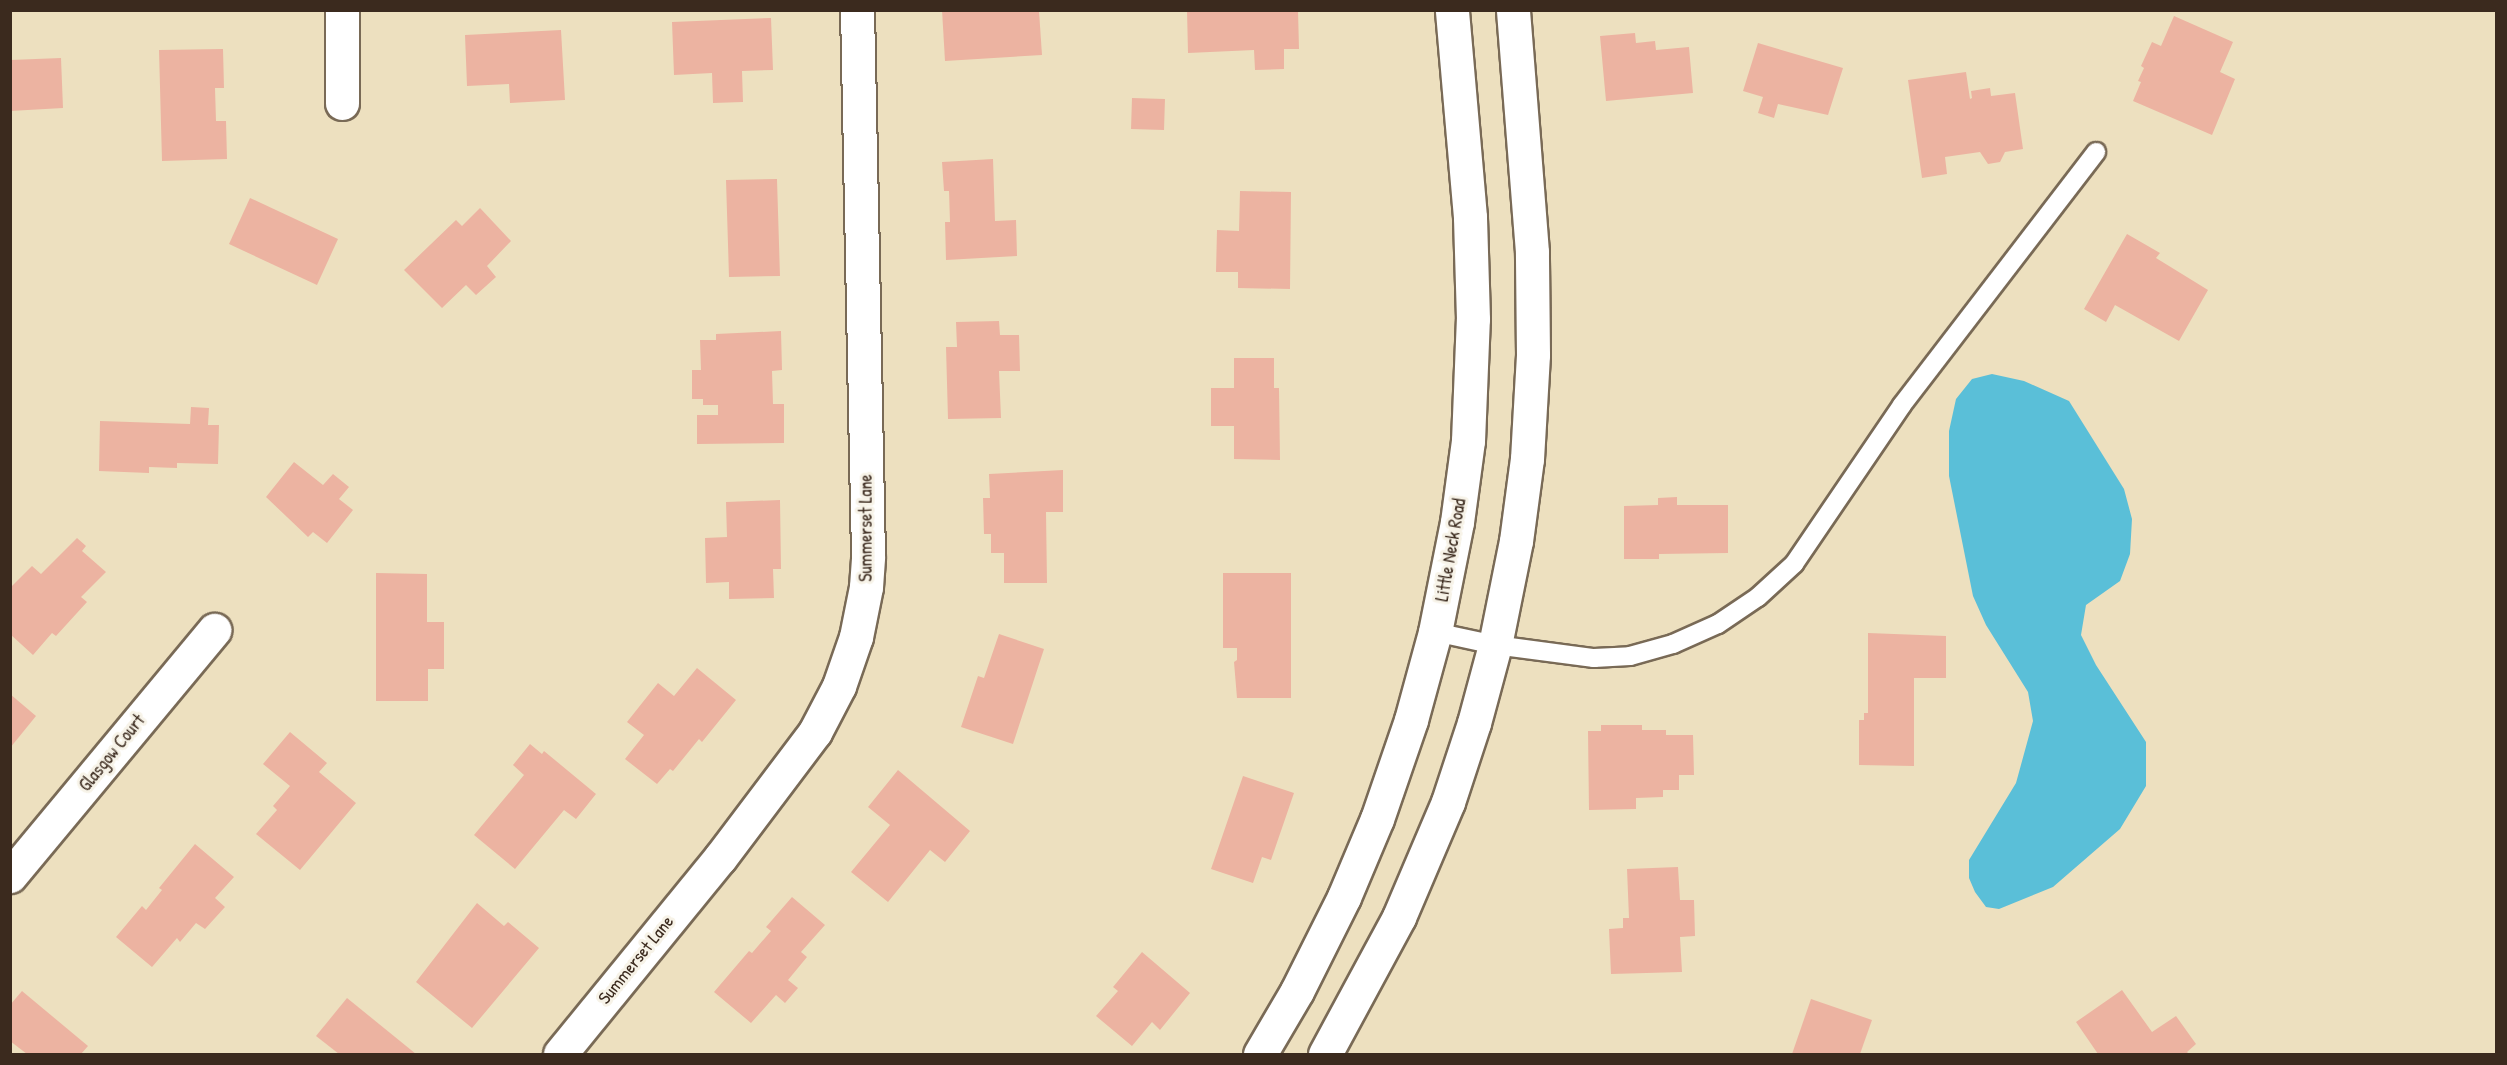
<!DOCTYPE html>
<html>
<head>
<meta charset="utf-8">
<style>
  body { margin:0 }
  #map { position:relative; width:2507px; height:1065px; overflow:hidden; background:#ede0bf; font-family:"Patrick Hand",sans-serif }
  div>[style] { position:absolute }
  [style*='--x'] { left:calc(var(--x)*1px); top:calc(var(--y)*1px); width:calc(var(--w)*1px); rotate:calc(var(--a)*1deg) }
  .water>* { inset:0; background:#5abfd8 }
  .building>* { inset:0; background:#ecb3a1 }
  .roads { filter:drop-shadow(2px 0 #796a56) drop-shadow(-2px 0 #796a56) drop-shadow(0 2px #796a56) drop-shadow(0 -2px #796a56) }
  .service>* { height:18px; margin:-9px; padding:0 9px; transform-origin:9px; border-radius:9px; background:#fff }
  .minor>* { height:33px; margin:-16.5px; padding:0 16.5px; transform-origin:16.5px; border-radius:16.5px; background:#fff }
  .tertiary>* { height:33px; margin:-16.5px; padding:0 16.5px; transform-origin:16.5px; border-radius:16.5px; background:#fff }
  span { translate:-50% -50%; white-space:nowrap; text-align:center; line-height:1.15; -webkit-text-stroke:6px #f7f3e8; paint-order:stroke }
  .street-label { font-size:18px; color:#3b2a1e }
  .frame { position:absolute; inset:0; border:12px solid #3b2a1e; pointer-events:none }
</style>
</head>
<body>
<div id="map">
  <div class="water">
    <i style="clip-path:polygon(1992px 374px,2024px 381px,2069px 401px,2124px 489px,2132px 519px,2130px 554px,2120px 581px,2086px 605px,2081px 635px,2096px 665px,2146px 742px,2146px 786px,2120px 829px,2053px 887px,1999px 909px,1986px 907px,1975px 892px,1969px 878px,1969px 860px,2016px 783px,2033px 721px,2028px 692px,1986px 625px,1973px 596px,1949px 476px,1949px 431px,1956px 399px,1972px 379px)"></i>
  </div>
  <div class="building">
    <i style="clip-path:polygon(942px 10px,1039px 11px,1042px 55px,945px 61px)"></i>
    <i style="clip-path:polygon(1187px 10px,1298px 10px,1299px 49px,1284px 49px,1284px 69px,1255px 70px,1254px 50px,1188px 53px)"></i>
    <i style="clip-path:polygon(2174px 16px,2233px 42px,2220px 72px,2235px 79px,2212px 135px,2133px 101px,2141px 82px,2138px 81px,2144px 68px,2141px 66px,2152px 42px,2161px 46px)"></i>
    <i style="clip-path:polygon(771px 18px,773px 70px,742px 71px,743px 102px,713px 103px,712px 73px,674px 75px,672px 22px)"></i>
    <i style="clip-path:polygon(561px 30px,565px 100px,510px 103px,509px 84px,467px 86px,465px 35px)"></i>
    <i style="clip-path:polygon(1635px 33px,1636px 43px,1655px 41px,1656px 50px,1689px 47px,1693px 93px,1606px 101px,1600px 36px)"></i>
    <i style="clip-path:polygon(1758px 43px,1843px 68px,1828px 115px,1778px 104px,1774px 118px,1758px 113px,1763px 97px,1743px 91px)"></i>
    <i style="clip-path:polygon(223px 49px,224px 88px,215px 88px,216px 121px,226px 121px,227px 159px,162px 161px,159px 50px)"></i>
    <i style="clip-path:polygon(61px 58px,63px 108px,10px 111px,10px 60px)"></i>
    <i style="clip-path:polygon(1966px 72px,1970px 99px,1972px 98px,1971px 91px,1990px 88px,1991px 96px,2015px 93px,2023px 149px,2005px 152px,2000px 162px,1988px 164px,1980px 152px,1945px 157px,1947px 174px,1922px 178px,1908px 80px)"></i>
    <i style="clip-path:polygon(1132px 98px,1165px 99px,1164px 130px,1131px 129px)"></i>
    <i style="clip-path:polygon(993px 159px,995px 221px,1016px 220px,1017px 256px,946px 260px,945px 222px,950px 222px,949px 191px,944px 191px,942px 162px)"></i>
    <i style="clip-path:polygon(777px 179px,780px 276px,729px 277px,726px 180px)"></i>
    <i style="clip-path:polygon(1240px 191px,1291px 192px,1290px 289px,1238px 288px,1238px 272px,1216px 272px,1217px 230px,1239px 231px)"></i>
    <i style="clip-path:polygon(250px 198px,338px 239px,317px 285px,229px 244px)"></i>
    <i style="clip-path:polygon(480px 208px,511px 241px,487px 266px,496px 277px,476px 295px,466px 285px,442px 308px,404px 270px,456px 220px,462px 226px)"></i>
    <i style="clip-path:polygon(2127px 234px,2160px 253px,2156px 258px,2208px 290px,2179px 341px,2115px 305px,2106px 322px,2084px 309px)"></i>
    <i style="clip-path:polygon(999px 321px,1000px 335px,1019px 335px,1020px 371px,999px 371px,1001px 418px,948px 419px,946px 347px,957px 347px,956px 322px)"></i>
    <i style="clip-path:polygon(781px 331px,782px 370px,772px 371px,773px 404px,784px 404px,784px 443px,697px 444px,697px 415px,718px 415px,718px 405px,703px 405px,703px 399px,692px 399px,692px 370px,701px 370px,700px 340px,716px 340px,716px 334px)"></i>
    <i style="clip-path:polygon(1234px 358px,1274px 358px,1274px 388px,1279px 388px,1280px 460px,1234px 459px,1234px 426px,1211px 426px,1211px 388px,1234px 388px)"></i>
    <i style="clip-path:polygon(191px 407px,209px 408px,208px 425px,219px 425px,218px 464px,177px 463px,177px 468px,149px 467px,149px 473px,99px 471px,100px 421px,190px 424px)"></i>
    <i style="clip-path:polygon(294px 462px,323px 485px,333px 474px,349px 487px,339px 499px,353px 510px,327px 543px,313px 532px,308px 537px,266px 497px)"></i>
    <i style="clip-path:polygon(1063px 470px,1063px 512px,1046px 512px,1047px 583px,1004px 583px,1004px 553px,991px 553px,991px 534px,984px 534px,983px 498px,990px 498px,989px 474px)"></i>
    <i style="clip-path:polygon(1677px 497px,1677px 505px,1728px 505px,1728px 553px,1659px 554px,1659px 559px,1624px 559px,1624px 506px,1658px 505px,1658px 498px)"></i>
    <i style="clip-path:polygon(780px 500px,781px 569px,773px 569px,774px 598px,729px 599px,729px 582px,706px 583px,705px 538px,727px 537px,726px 502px)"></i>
    <i style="clip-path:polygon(77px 538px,86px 546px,82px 551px,106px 572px,81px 597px,87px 602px,56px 636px,52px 633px,33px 655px,10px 634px,10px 588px,32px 566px,41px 574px)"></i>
    <i style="clip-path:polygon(376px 573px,427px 574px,427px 622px,444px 622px,444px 669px,428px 669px,428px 701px,376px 701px)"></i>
    <i style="clip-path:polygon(1223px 573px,1291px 573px,1291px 698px,1237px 698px,1234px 662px,1237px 660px,1237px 648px,1223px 648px)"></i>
    <i style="clip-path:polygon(1868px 633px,1946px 636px,1946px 678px,1914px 678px,1914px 766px,1859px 765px,1859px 720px,1864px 720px,1864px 713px,1868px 713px)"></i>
    <i style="clip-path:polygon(999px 634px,1044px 649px,1013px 744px,961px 727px,978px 676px,984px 678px)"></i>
    <i style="clip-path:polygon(697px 668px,736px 700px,702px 742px,699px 739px,673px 771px,670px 769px,657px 784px,625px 759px,644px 735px,627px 722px,658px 683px,674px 696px)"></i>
    <i style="clip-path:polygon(10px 694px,36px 716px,10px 748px)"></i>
    <i style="clip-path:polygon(1601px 725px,1642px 725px,1642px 730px,1666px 730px,1666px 735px,1693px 735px,1694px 775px,1679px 775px,1679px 790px,1663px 790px,1663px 797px,1636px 798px,1636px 809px,1589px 810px,1588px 731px,1601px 731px)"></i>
    <i style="clip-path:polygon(290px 732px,327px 763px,319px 772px,356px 803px,300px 870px,256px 834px,277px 810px,273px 806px,290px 786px,263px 764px)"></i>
    <i style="clip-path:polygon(530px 744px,542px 754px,544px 751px,596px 794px,576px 819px,564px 810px,515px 869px,474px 835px,524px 775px,513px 765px)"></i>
    <i style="clip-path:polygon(898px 770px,970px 831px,945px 862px,930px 850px,888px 902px,851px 872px,890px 825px,868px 807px)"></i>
    <i style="clip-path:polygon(1243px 776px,1294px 793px,1271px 860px,1262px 857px,1253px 883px,1211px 869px)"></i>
    <i style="clip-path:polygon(195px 844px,234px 877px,215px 898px,225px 907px,205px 929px,196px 923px,180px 942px,177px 938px,152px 967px,116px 937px,142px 906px,146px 910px,162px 890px,159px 888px)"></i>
    <i style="clip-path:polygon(1678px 867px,1680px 900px,1694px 900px,1695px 936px,1680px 937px,1682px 972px,1611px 974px,1609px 929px,1623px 928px,1623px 918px,1629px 918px,1627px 869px)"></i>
    <i style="clip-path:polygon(792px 897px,825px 925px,801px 952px,807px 957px,788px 980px,798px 988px,785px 1003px,776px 995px,751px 1023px,714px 992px,749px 951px,752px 953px,771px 931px,766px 927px)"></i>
    <i style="clip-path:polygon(477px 903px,504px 926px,508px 922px,539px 948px,472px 1028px,416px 982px)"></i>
    <i style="clip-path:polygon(1142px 952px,1190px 993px,1160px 1030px,1152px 1022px,1132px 1046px,1096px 1016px,1118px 991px,1113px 987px)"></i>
    <i style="clip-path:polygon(2122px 990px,2152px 1032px,2176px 1016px,2196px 1044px,2187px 1052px,2189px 1054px,2098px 1054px,2076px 1022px)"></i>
    <i style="clip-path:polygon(22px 991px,88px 1046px,81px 1054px,27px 1054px,10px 1041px,10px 1005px)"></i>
    <i style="clip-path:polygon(347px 998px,416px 1054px,339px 1054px,316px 1036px)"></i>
    <i style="clip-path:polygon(1811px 999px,1872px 1020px,1860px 1054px,1792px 1054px)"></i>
  </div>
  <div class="roads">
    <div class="service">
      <i style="--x:1435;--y:632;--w:61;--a:12.2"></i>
      <i style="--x:1495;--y:645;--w:100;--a:7.5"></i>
      <i style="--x:1594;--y:658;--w:36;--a:-3"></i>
      <i style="--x:1630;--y:656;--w:45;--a:-15.6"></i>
      <i style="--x:1673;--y:644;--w:49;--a:-24"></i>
      <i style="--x:1718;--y:624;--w:48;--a:-34"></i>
      <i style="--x:1758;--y:597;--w:49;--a:-42.5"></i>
      <i style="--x:1794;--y:564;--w:192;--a:-55.8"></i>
      <i style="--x:1902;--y:405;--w:319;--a:-52.5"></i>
    </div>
    <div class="minor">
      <i style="--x:342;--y:10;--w:93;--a:90"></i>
      <i style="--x:10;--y:876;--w:320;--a:-50.3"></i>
      <i style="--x:560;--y:1054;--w:253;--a:-50.8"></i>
      <i style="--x:720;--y:858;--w:158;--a:-53"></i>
      <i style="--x:815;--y:732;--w:52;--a:-62.4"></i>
      <i style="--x:839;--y:686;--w:52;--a:-70.9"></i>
      <i style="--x:856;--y:637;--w:51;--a:-78.7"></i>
      <i style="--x:866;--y:587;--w:31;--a:-86"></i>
      <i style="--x:868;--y:556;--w:546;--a:-91.15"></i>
    </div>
    <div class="tertiary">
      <i style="--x:1260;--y:1054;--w:73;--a:-59.6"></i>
      <i style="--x:1297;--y:991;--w:105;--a:-63.4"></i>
      <i style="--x:1344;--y:897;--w:85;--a:-67.1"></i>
      <i style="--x:1377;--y:819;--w:105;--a:-71"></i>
      <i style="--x:1411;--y:720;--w:91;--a:-74.7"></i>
      <i style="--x:1435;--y:632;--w:112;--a:-78.7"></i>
      <i style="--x:1457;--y:522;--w:82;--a:-82.3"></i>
      <i style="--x:1468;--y:441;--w:122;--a:-87.7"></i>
      <i style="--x:1473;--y:319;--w:102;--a:-91.7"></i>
      <i style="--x:1470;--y:217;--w:208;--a:-95"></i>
      <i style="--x:1325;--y:1054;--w:156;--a:-61.6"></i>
      <i style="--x:1399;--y:917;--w:125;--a:-66.9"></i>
      <i style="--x:1448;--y:802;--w:83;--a:-71.8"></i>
      <i style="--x:1474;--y:723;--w:81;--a:-74.9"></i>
      <i style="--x:1495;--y:645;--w:106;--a:-78.6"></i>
      <i style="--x:1516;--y:541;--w:83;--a:-82.4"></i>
      <i style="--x:1527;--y:459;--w:104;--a:-86.7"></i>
      <i style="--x:1533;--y:355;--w:103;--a:-90.6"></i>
      <i style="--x:1532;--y:252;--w:243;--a:-94.5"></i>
    </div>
  </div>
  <div class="street-label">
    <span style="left:866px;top:528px;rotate:-90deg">Summerset Lane</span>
    <span style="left:1451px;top:550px;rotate:-80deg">Little Neck Road</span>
    <span style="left:112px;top:753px;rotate:-51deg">Glasgow Court</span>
    <span style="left:636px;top:960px;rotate:-51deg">Summerset Lane</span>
  </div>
  <div class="frame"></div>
</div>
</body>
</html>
